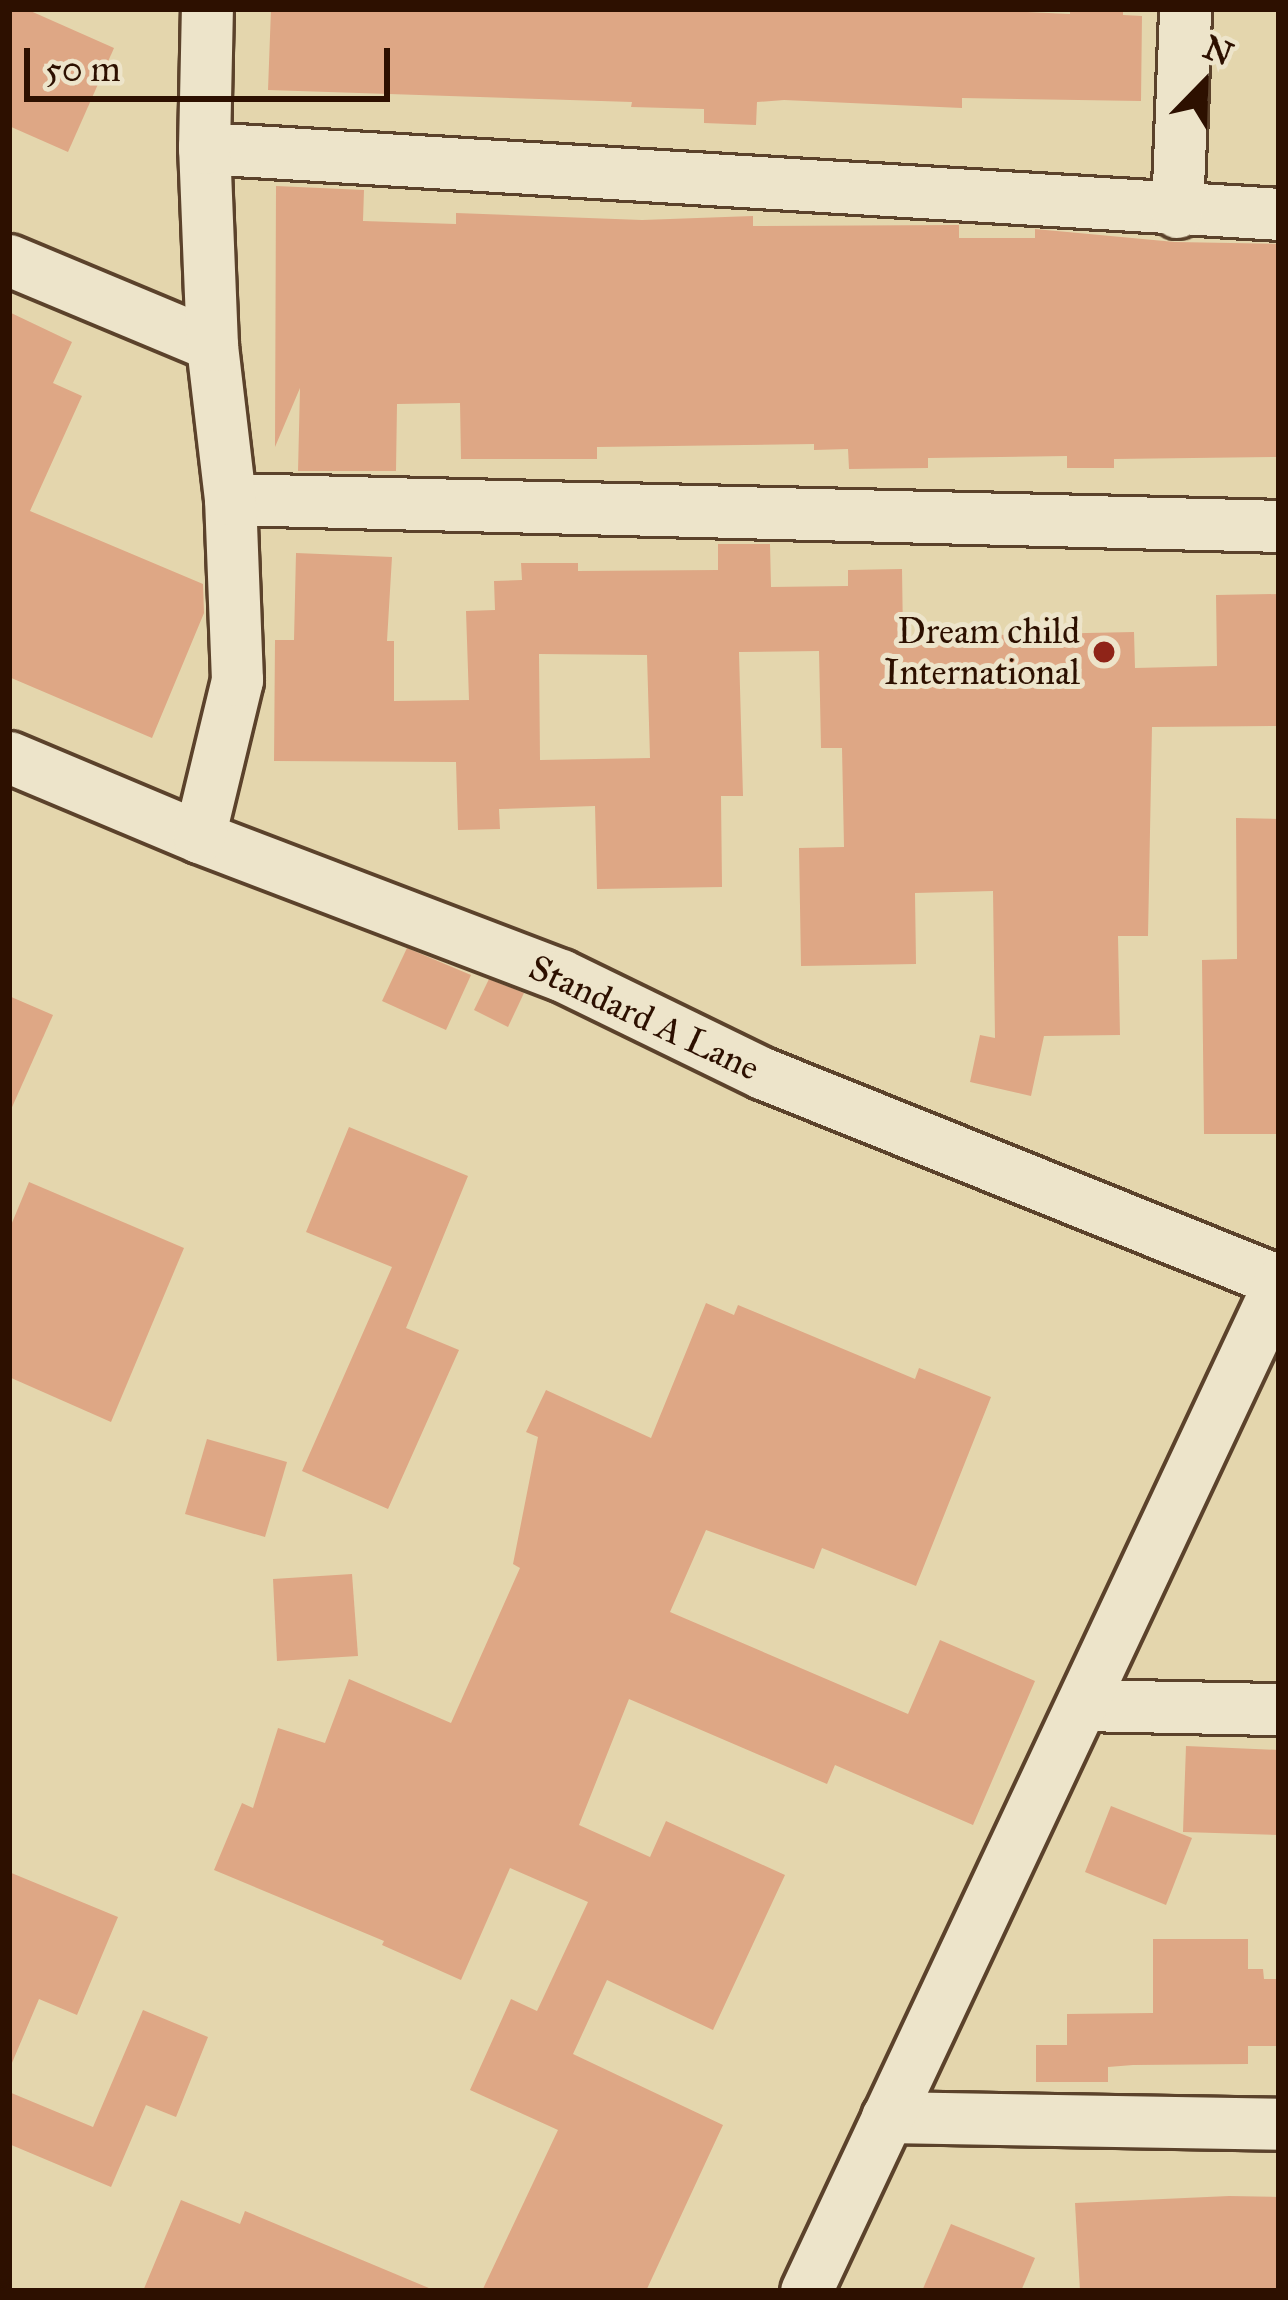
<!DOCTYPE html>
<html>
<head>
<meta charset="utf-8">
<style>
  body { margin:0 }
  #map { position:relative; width:1288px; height:2300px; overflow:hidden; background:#e4d6ad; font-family:"IM FELL Great Primer",serif }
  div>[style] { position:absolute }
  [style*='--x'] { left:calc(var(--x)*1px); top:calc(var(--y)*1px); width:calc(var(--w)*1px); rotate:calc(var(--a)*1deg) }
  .building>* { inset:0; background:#dea785 }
  .roads { filter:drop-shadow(3px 0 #5b422b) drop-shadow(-3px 0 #5b422b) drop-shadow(0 3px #5b422b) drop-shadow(0 -3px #5b422b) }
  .street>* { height:51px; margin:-25.5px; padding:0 25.5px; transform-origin:25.5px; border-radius:25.5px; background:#ede4ca }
  .dots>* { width:33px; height:33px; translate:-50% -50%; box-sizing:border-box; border:6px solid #ede4ca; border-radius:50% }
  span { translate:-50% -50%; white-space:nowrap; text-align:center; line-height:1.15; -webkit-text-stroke:10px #ede4ca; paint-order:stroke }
  .poi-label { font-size:36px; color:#2d1000 }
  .right { translate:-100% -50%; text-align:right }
  .street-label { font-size:36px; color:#2d1000 }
  .frame { position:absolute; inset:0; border:12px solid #2d1000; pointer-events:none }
  .north { position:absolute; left:1144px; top:24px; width:120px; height:120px; -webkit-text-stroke:9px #ede4ca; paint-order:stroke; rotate:23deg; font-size:33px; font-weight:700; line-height:48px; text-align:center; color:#2d1000 }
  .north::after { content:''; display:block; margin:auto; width:42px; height:54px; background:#2d1000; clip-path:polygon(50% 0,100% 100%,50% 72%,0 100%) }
  .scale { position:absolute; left:24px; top:48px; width:366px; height:54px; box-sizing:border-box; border:6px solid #2d1000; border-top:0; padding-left:15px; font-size:36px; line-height:42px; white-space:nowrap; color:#2d1000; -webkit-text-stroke:9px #ede4ca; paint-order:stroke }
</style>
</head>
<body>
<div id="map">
  <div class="building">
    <i style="clip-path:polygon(9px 9px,26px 9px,114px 48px,68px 152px,9px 126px)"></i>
    <i style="clip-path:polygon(271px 9px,966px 9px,1070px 14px,1070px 9px,1123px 9px,1123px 15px,1142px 16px,1141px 101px,962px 98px,962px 108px,784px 100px,757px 102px,756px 125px,704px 123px,704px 109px,631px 107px,632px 102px,268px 90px)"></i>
    <i style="clip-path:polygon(276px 186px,364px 190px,363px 221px,456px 224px,456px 213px,642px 220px,753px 216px,753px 226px,959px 225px,959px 238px,1035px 238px,1035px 229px,1175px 242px,1279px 244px,1279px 457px,1114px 459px,1114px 468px,1067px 468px,1067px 456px,928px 458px,928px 468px,849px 469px,848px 449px,814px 450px,814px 444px,597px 447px,597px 459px,461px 459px,460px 403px,397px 404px,396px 471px,298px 471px,300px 388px,275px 447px)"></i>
    <i style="clip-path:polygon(9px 312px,72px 342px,53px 383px,82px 396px,30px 511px,203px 584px,204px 613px,152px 738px,9px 677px)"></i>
    <i style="clip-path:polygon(evenodd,718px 544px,770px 544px,771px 587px,848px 586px,848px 570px,902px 569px,903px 637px,1134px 632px,1135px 668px,1217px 666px,1216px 595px,1279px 594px,1279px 726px,1152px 727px,1148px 936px,1118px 936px,1120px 1035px,1044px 1036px,1031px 1096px,970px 1082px,980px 1035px,995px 1038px,993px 891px,915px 893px,916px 964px,801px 966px,799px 848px,844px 847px,842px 748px,821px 748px,819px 651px,739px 652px,743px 796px,721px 796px,722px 887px,597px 889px,595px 806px,499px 809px,500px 829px,458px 830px,456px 762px,274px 761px,275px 640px,294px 640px,296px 553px,392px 557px,387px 641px,394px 641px,394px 701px,469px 700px,466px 611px,495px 610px,494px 581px,522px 580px,521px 563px,578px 563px,578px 571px,718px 570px,718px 544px,539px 654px,647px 655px,650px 758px,540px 760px,539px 654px)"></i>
    <i style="clip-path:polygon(1236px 818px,1279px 819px,1279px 1134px,1204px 1134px,1202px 960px,1237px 959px)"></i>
    <i style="clip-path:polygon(407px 948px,471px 975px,446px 1030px,382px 1001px)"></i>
    <i style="clip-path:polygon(489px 979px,524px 993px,508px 1027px,474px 1010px)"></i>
    <i style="clip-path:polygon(9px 996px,53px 1015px,9px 1114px)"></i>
    <i style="clip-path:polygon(349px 1127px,468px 1176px,406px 1328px,459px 1350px,388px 1509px,302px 1471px,392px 1267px,306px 1232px)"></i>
    <i style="clip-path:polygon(29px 1182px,184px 1248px,111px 1422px,9px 1377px,9px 1230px)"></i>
    <i style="clip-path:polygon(706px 1303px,734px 1315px,738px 1305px,915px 1379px,919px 1368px,991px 1397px,916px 1586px,822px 1548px,814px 1569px,706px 1530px,670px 1612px,908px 1714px,940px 1640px,1035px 1681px,973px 1825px,835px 1765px,827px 1784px,629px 1699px,579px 1825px,650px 1857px,666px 1821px,785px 1875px,713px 2030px,607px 1980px,573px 2054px,723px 2125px,646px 2291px,482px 2291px,558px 2130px,470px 2090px,511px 1999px,537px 2011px,588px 1902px,510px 1868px,461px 1980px,382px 1945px,384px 1941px,214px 1870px,242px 1803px,253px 1808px,278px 1728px,325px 1743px,349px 1679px,451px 1723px,520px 1568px,513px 1564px,538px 1437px,526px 1432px,546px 1390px,651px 1438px)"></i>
    <i style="clip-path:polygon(207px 1439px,287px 1462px,265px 1537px,185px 1514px)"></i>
    <i style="clip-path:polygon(352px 1574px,358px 1656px,277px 1661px,273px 1579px)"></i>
    <i style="clip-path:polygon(1186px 1746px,1279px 1750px,1279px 1835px,1183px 1832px)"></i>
    <i style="clip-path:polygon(1111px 1806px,1192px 1838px,1166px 1905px,1085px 1872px)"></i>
    <i style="clip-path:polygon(9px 1872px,118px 1917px,77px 2015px,39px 1999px,9px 2070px)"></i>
    <i style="clip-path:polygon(1153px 1939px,1248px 1939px,1248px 1969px,1263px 1969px,1264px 1979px,1279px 1979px,1279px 2046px,1248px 2046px,1248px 2064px,1133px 2065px,1108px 2067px,1108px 2082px,1036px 2082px,1036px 2045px,1067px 2045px,1067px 2014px,1153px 2013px)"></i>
    <i style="clip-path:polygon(143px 2010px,208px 2037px,176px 2117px,146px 2105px,111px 2187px,9px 2144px,9px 2092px,93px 2127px)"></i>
    <i style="clip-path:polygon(1229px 2196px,1279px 2197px,1279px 2291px,1080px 2291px,1075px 2203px)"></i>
    <i style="clip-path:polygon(181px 2200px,240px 2224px,245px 2211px,436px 2291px,143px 2291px)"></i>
    <i style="clip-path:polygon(951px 2224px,1035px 2258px,1021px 2291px,922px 2291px)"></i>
  </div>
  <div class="roads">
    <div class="street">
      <i style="--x:204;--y:148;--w:1077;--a:3.51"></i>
      <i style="--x:1177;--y:212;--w:203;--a:-87.7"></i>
      <i style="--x:9;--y:260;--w:220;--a:22.7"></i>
      <i style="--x:230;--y:499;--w:1049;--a:1.47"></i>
      <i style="--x:9;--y:757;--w:206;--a:22.8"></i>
      <i style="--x:199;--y:837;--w:387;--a:20.9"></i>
      <i style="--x:561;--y:975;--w:224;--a:26"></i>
      <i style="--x:762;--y:1073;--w:557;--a:21.92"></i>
      <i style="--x:199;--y:837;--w:162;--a:-76.4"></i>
      <i style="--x:237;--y:680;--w:181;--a:-92.2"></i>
      <i style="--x:230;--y:499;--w:155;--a:-96.7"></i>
      <i style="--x:212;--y:345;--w:197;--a:-92.3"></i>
      <i style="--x:204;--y:148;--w:139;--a:-88.8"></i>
      <i style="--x:1082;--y:1705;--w:197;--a:1.2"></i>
      <i style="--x:887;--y:2117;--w:392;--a:1"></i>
      <i style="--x:806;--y:2291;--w:1113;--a:-64.86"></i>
    </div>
  </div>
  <div class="dots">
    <i style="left:1104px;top:652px;background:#8f2418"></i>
  </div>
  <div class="poi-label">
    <span class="right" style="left:1080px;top:652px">Dream child<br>International</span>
  </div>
  <div class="street-label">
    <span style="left:644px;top:1018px;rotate:25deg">Standard A Lane</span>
  </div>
  <div class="frame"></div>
  <div class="north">N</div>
  <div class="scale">50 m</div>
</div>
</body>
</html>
